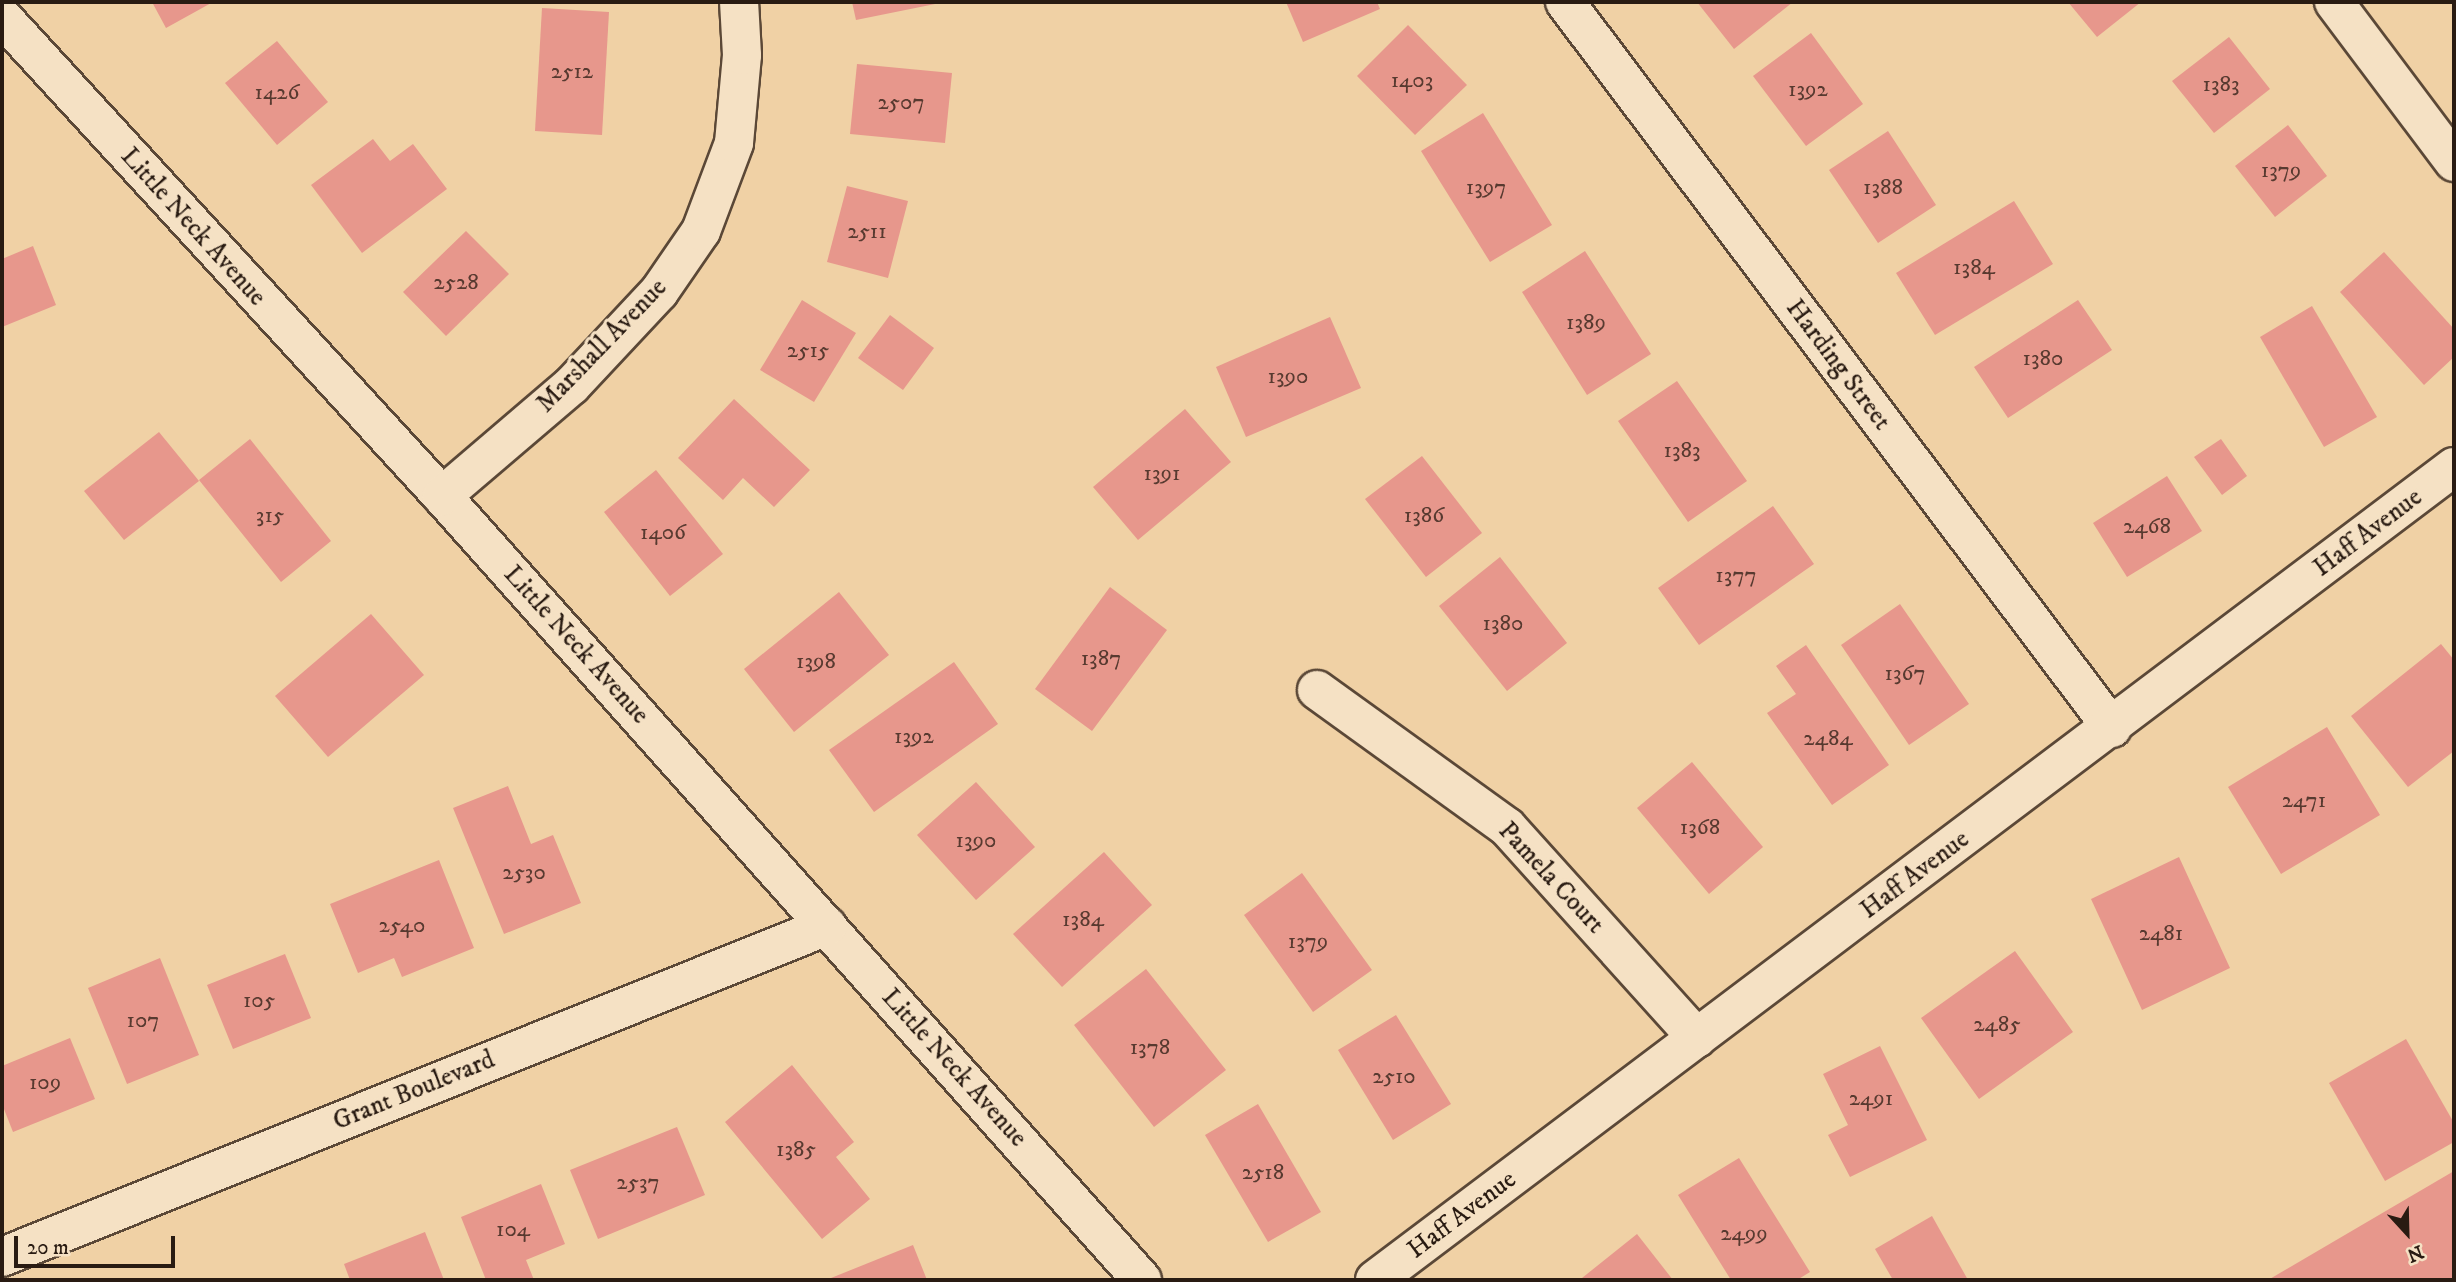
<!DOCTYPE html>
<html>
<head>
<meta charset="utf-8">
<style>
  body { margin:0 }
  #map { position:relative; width:2456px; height:1282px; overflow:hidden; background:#f0d1a5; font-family:"IM FELL DW Pica",serif }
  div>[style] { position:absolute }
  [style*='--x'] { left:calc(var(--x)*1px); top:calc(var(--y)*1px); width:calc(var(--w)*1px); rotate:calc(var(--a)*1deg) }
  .building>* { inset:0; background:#e7978c }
  .roads { filter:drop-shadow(2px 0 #5b4837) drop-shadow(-2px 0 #5b4837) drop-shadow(0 2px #5b4837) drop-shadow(0 -2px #5b4837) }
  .minor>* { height:38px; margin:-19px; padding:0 19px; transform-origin:19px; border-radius:19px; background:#f5e1c4 }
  span { translate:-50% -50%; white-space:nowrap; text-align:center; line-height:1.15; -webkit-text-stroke:6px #f5e1c4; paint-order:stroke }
  .number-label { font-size:23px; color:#583a30 }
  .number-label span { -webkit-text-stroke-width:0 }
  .street-label { font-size:26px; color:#291b12 }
  .frame { position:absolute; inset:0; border:4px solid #291b12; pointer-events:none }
  .north { position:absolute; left:2372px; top:1198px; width:70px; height:70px; -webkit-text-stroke:5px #f5e1c4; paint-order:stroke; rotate:158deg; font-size:19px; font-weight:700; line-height:28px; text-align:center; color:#291b12 }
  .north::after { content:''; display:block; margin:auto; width:24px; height:32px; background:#291b12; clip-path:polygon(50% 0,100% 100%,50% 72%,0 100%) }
  .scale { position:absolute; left:14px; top:1236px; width:161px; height:32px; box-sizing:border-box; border:4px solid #291b12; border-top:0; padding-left:9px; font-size:21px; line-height:24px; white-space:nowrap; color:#291b12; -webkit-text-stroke:5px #f5e1c4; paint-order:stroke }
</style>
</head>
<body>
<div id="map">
  <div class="building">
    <i style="clip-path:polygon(152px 2px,213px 2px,166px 28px)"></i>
    <i style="clip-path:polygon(852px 2px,939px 2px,940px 3px,856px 20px)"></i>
    <i style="clip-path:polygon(1286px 2px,1377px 2px,1380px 9px,1303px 42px)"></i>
    <i style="clip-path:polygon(1697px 2px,1793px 2px,1734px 49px)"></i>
    <i style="clip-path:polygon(2068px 2px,2141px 2px,2097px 37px)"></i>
    <i style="clip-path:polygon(542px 8px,609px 12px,602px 135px,535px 131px)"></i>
    <i style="clip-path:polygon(1408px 25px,1467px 85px,1415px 135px,1357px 76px)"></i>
    <i style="clip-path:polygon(1811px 33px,1863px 104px,1806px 146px,1753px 76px)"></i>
    <i style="clip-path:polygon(2229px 37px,2270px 89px,2214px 133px,2172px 81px)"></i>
    <i style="clip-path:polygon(277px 41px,328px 102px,277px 145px,225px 83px)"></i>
    <i style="clip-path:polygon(857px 64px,952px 73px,945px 143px,850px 134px)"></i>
    <i style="clip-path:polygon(1483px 113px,1552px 225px,1490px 262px,1421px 151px)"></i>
    <i style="clip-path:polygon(2288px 125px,2327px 176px,2275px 217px,2235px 166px)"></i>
    <i style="clip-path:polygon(1888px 131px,1936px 205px,1878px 243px,1829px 170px)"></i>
    <i style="clip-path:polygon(373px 139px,390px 161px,413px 144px,447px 189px,362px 253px,311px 185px)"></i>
    <i style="clip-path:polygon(847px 186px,908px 201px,888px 278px,827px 262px)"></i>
    <i style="clip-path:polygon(2014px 201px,2053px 264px,1935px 335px,1896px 273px)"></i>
    <i style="clip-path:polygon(466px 231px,509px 274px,446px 336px,403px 292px)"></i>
    <i style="clip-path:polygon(33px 246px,56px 305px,2px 327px,2px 259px)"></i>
    <i style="clip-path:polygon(1585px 251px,1651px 354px,1587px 395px,1522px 292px)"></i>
    <i style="clip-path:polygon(2384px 252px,2454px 329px,2454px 357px,2424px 385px,2340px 292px)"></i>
    <i style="clip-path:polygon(802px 300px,856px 333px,814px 402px,760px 370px)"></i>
    <i style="clip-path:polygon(2078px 300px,2112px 350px,2008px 418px,1974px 367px)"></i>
    <i style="clip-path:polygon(2312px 306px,2377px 417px,2324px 447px,2260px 337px)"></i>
    <i style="clip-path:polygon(890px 315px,934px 348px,903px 390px,858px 358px)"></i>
    <i style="clip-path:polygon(1330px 317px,1361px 388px,1246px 437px,1216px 367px)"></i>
    <i style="clip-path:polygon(1677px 381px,1747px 481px,1688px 522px,1618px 421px)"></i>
    <i style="clip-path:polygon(734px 399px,810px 470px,774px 507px,743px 478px,723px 500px,678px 458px)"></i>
    <i style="clip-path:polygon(1185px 409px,1231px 462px,1138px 540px,1093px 487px)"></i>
    <i style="clip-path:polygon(159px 432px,199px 481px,124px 540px,84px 491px)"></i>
    <i style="clip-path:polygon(250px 439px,331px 541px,281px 582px,199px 480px)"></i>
    <i style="clip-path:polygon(2221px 439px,2247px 476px,2222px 495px,2194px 457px)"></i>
    <i style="clip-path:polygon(1422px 456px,1482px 533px,1426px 577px,1365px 499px)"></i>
    <i style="clip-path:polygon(656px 470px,723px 554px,670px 596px,604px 512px)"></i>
    <i style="clip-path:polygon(2167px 476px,2202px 531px,2127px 577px,2093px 523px)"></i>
    <i style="clip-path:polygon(1773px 506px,1814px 564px,1699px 645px,1658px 588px)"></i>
    <i style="clip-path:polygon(1500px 557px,1567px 643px,1507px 691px,1439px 606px)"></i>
    <i style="clip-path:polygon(1110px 587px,1167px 630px,1092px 731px,1035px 689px)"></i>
    <i style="clip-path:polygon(839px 592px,889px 655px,794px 732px,744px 669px)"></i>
    <i style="clip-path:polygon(1900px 604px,1969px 704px,1909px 745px,1841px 645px)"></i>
    <i style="clip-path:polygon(371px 614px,424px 675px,328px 757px,275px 696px)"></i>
    <i style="clip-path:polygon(2441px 644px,2454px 660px,2454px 751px,2408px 787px,2351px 716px)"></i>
    <i style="clip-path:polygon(1806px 645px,1889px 765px,1832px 805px,1767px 713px,1796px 694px,1776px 666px)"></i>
    <i style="clip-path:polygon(954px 662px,998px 724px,874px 812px,829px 750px)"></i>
    <i style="clip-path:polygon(2327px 727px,2380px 815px,2281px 874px,2228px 787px)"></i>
    <i style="clip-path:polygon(1692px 762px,1763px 847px,1709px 894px,1637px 808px)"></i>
    <i style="clip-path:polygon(976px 782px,1035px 847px,976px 900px,917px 835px)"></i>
    <i style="clip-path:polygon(508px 786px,531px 844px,553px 835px,581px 903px,504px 934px,453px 808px)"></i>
    <i style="clip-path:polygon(1104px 852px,1152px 905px,1062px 987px,1013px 934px)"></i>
    <i style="clip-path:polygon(2179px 857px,2230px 968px,2142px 1010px,2091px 899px)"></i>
    <i style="clip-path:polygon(439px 860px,474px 948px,402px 977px,394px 958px,358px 973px,330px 904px)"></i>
    <i style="clip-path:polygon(1302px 873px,1372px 970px,1313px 1012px,1244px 915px)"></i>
    <i style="clip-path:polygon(2015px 951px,2073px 1032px,1979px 1099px,1921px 1018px)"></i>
    <i style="clip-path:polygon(285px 954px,311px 1018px,233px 1049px,207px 985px)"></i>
    <i style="clip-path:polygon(160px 958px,199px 1055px,127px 1084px,88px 988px)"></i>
    <i style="clip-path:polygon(1146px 969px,1226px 1070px,1154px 1127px,1074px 1025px)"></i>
    <i style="clip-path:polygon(1396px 1015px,1451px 1104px,1393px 1140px,1338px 1050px)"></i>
    <i style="clip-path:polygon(70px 1038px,95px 1099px,13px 1132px,2px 1104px,2px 1066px)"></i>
    <i style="clip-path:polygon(2406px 1039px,2454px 1123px,2454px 1142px,2385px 1181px,2329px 1083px)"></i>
    <i style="clip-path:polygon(1880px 1046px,1927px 1140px,1850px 1177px,1828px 1135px,1848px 1125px,1823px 1074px)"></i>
    <i style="clip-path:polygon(792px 1065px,854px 1142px,836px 1157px,870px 1199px,822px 1239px,725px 1122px)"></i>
    <i style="clip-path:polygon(1258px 1104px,1321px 1212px,1268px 1242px,1205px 1135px)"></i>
    <i style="clip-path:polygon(677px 1127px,705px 1195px,598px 1239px,570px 1170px)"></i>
    <i style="clip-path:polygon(1739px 1158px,1810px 1272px,1797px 1280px,1731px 1280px,1678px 1195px)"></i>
    <i style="clip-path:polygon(2454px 1171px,2454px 1280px,2268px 1280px)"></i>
    <i style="clip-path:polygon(541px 1184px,565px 1244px,526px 1260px,534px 1280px,486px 1280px,461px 1217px)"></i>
    <i style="clip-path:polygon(1932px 1216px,1968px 1280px,1893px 1280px,1875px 1249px)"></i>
    <i style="clip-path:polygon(425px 1232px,444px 1280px,350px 1280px,344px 1264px)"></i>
    <i style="clip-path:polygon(1637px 1234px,1673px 1280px,1583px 1280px,1582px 1278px)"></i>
    <i style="clip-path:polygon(913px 1245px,927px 1280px,832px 1280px,831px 1278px)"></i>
  </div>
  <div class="roads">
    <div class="minor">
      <i style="--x:1565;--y:2;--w:909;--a:53"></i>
      <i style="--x:2334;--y:2;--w:200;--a:53.1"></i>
      <i style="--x:2;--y:17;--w:650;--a:47.43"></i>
      <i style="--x:442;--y:496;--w:1051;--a:48.24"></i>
      <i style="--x:442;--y:496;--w:170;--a:-40.5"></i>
      <i style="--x:571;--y:386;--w:129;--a:-46.9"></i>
      <i style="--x:659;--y:292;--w:74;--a:-55.5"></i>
      <i style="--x:701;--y:231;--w:94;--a:-69.4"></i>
      <i style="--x:734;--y:143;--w:88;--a:-84.8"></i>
      <i style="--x:742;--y:55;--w:53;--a:-93.2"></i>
      <i style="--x:1317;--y:690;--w:234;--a:35.8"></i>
      <i style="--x:1507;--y:827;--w:284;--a:48"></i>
      <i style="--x:2;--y:1257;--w:889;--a:-21.86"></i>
      <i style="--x:1375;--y:1280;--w:1351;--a:-37"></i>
    </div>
  </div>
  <div class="number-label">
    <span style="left:572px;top:72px">2512</span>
    <span style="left:1412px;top:81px">1403</span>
    <span style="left:2221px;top:85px">1383</span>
    <span style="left:1808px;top:90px">1392</span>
    <span style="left:277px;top:93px">1426</span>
    <span style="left:901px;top:103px">2507</span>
    <span style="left:2281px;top:171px">1379</span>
    <span style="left:1486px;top:188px">1397</span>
    <span style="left:1883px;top:188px">1388</span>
    <span style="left:867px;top:232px">2511</span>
    <span style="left:1974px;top:268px">1384</span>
    <span style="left:456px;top:283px">2528</span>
    <span style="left:1586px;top:323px">1389</span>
    <span style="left:808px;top:351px">2515</span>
    <span style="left:2043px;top:359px">1380</span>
    <span style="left:1288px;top:377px">1390</span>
    <span style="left:1682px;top:451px">1383</span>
    <span style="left:1162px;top:474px">1391</span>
    <span style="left:270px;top:516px">315</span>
    <span style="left:1424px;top:516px">1386</span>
    <span style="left:2147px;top:527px">2468</span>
    <span style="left:663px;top:533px">1406</span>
    <span style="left:1736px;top:576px">1377</span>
    <span style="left:1503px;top:624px">1380</span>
    <span style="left:1101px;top:659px">1387</span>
    <span style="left:816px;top:662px">1398</span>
    <span style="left:1905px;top:674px">1367</span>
    <span style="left:914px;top:737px">1392</span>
    <span style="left:1828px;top:739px">2484</span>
    <span style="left:2304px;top:801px">2471</span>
    <span style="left:1700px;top:828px">1368</span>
    <span style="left:976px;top:841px">1390</span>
    <span style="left:524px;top:873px">2530</span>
    <span style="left:1083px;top:920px">1384</span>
    <span style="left:402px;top:926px">2540</span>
    <span style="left:2161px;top:934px">2481</span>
    <span style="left:1308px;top:942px">1379</span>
    <span style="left:259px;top:1001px">105</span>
    <span style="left:143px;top:1021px">107</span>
    <span style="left:1997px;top:1025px">2485</span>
    <span style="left:1150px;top:1048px">1378</span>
    <span style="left:1394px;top:1077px">2510</span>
    <span style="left:45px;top:1083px">109</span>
    <span style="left:1871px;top:1099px">2491</span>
    <span style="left:796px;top:1150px">1385</span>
    <span style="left:1263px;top:1173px">2518</span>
    <span style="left:638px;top:1183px">2537</span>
    <span style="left:513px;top:1230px">104</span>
    <span style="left:1744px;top:1234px">2499</span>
  </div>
  <div class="street-label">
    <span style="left:193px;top:227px;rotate:48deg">Little Neck Avenue</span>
    <span style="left:602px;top:346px;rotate:-46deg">Marshall Avenue</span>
    <span style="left:1838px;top:365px;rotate:53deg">Harding Street</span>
    <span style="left:2368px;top:533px;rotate:-37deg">Haff Avenue</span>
    <span style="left:576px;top:645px;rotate:48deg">Little Neck Avenue</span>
    <span style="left:1915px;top:875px;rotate:-37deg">Haff Avenue</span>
    <span style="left:1551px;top:878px;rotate:47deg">Pamela Court</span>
    <span style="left:954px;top:1068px;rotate:48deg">Little Neck Avenue</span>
    <span style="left:414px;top:1091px;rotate:-22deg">Grant Boulevard</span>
    <span style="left:1462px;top:1215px;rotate:-37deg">Haff Avenue</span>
  </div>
  <div class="frame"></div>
  <div class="north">N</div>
  <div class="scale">20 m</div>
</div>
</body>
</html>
